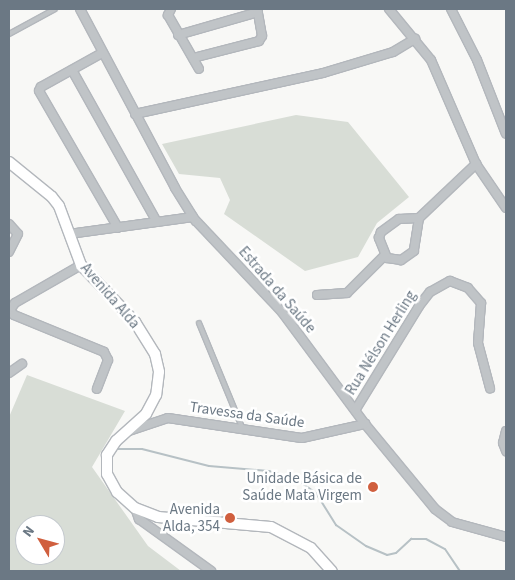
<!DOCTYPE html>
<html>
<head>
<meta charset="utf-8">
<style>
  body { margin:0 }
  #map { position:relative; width:515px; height:580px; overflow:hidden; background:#f8f8f6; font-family:"Source Sans 3",sans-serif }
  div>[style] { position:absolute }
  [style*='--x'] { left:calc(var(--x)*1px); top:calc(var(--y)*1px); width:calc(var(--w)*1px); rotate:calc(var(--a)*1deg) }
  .green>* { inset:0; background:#d8ddd6 }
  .stream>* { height:2px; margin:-1px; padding:0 1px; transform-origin:1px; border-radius:1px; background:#b7c1c5 }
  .roads { filter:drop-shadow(1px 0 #b3b7bc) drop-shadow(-1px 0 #b3b7bc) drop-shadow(0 1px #b3b7bc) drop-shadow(0 -1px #b3b7bc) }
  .lane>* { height:4px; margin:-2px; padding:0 2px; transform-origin:2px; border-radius:2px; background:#c0c4c7 }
  .street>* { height:8px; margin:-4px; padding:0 4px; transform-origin:4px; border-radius:4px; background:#c0c4c7 }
  .secondary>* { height:10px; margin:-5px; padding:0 5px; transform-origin:5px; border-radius:5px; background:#fff }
  .dots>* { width:14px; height:14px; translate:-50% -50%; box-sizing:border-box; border:2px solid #fff; border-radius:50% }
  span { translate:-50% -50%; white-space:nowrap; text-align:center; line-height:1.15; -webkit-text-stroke:5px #fff; paint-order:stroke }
  .street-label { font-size:15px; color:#6b7884 }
  .poi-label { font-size:15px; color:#6b7884 }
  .right { translate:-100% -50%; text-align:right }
  .frame { position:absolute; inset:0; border:10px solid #6b7884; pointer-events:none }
  .north { position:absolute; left:15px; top:515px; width:50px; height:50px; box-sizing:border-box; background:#fff; border:1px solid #c4c9ce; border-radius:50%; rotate:307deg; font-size:14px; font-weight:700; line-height:20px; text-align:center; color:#6b7884 }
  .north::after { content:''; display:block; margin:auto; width:18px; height:22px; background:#d05f3e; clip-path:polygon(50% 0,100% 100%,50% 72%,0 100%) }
</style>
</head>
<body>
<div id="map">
  <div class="green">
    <i style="clip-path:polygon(296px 115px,348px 122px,409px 197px,377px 223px,358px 257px,305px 271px,224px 214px,230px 200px,220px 178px,179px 174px,162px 144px)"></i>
    <i style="clip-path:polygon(evenodd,27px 375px,125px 411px,92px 467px,148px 546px,181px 571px,9px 571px,9px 417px,27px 375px,25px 525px,55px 525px,55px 555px,25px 555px,25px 525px)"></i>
  </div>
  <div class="stream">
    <i style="--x:118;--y:449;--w:24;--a:0"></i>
    <i style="--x:142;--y:449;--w:69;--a:14.2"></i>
    <i style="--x:209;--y:466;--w:60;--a:4.8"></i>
    <i style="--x:269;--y:471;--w:28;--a:17"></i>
    <i style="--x:296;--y:479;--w:24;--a:35"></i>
    <i style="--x:316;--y:493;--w:38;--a:58"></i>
    <i style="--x:336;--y:525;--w:37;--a:35"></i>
    <i style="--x:366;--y:546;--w:23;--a:23"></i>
    <i style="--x:387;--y:555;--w:9;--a:-13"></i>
    <i style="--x:396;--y:553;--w:21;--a:-43"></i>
    <i style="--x:411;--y:539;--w:15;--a:0"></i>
    <i style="--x:426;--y:539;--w:21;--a:28"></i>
    <i style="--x:445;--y:549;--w:27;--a:56"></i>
  </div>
  <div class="roads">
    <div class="lane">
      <i style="--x:9;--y:34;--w:52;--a:-28.5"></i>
      <i style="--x:199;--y:323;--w:116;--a:67.6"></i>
    </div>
    <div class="street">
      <i style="--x:80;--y:9;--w:203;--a:62"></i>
      <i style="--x:175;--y:188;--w:39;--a:58"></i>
      <i style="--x:196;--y:221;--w:125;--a:46.6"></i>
      <i style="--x:282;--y:312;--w:139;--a:53.5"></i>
      <i style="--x:365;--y:424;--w:110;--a:50.5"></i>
      <i style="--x:435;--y:509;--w:21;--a:37"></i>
      <i style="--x:452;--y:522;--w:56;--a:15.5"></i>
      <i style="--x:171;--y:9;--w:7;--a:117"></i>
      <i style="--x:168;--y:15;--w:62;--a:60.1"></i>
      <i style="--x:389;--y:9;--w:66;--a:50.5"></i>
      <i style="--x:431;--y:60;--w:113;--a:66.6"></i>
      <i style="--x:476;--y:164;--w:53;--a:55.7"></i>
      <i style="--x:451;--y:9;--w:57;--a:63"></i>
      <i style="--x:477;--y:60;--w:79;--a:68.6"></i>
      <i style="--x:178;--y:35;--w:83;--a:-16"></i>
      <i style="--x:102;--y:53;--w:70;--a:150.9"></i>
      <i style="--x:41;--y:87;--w:4;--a:117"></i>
      <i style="--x:39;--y:91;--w:158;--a:60"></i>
      <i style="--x:193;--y:58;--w:68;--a:-14.4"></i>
      <i style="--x:259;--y:41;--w:6;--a:-59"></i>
      <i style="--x:262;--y:36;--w:27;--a:-100"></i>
      <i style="--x:72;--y:70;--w:174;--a:60.8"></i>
      <i style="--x:135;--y:114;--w:192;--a:-12.3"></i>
      <i style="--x:323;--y:73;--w:73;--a:-16.7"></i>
      <i style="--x:393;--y:52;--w:26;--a:-31"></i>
      <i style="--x:419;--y:218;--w:33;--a:99"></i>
      <i style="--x:414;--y:251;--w:16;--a:145"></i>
      <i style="--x:401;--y:260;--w:14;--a:-172"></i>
      <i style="--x:387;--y:258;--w:22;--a:-112"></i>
      <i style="--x:379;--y:238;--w:6;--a:-72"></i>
      <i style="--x:381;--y:232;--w:22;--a:-36"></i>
      <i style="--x:399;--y:219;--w:20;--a:-3"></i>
      <i style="--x:419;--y:218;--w:79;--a:-43.5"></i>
      <i style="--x:9;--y:224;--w:13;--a:48"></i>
      <i style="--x:18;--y:234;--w:20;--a:117"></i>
      <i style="--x:69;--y:234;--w:125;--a:-7.8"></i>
      <i style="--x:81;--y:265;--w:76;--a:150.1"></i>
      <i style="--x:15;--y:303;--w:9;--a:126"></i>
      <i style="--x:10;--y:310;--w:6;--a:51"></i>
      <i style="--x:14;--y:315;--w:97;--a:22.3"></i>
      <i style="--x:104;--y:352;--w:9;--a:63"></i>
      <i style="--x:108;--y:360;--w:31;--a:111"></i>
      <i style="--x:317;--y:295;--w:30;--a:-4"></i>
      <i style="--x:347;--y:293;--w:54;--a:-45"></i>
      <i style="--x:9;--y:373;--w:16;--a:-35"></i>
      <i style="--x:356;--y:409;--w:121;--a:-58.5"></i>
      <i style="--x:419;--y:306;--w:18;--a:-52"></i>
      <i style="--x:430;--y:292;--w:23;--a:-29"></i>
      <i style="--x:450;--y:281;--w:19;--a:21"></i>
      <i style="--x:468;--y:288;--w:20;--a:49"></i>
      <i style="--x:481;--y:303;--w:40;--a:94.3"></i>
      <i style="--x:478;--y:343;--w:47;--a:75.1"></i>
      <i style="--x:129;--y:431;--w:41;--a:-18.4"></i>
      <i style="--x:168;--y:418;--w:135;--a:8.5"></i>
      <i style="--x:302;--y:438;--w:65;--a:-12.5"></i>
      <i style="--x:506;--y:431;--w:12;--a:104"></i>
      <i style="--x:503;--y:443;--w:9;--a:69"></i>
      <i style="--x:135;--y:508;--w:12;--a:70"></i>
      <i style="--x:139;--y:519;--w:89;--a:35.8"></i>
    </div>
    <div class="secondary">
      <i style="--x:9;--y:162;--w:55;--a:39.1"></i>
      <i style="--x:52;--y:197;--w:11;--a:52"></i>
      <i style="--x:59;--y:206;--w:63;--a:69.6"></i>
      <i style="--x:81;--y:265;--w:79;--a:46.5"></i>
      <i style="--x:135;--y:322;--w:38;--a:58"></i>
      <i style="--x:155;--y:354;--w:18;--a:77"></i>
      <i style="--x:159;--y:372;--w:23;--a:97"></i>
      <i style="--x:156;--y:395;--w:21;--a:118"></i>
      <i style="--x:146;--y:414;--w:40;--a:138"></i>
      <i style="--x:116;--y:441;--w:17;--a:123"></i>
      <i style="--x:107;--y:455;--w:19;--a:90"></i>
      <i style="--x:107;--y:474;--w:21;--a:61"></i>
      <i style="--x:117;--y:492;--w:24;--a:42"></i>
      <i style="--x:135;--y:508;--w:25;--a:21"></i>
      <i style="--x:158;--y:517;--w:113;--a:5.1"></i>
      <i style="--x:271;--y:527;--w:45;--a:27.7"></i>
      <i style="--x:311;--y:548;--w:31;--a:48"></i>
    </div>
  </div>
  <div class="dots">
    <i style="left:373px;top:487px;background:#d05f3e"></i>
    <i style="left:230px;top:518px;background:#d05f3e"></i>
  </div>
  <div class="street-label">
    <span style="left:277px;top:290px;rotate:49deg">Estrada da Saúde</span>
    <span style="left:110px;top:296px;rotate:49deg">Avenida Alda</span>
    <span style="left:381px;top:343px;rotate:-58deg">Rua Nélson Herling</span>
    <span style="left:247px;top:415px;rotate:8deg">Travessa da Saúde</span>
  </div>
  <div class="poi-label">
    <span class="right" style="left:362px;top:487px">Unidade Básica de<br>Saúde Mata Virgem</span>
    <span class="right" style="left:220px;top:518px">Avenida<br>Alda, 354</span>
  </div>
  <div class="frame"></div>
  <div class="north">N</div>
</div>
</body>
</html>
